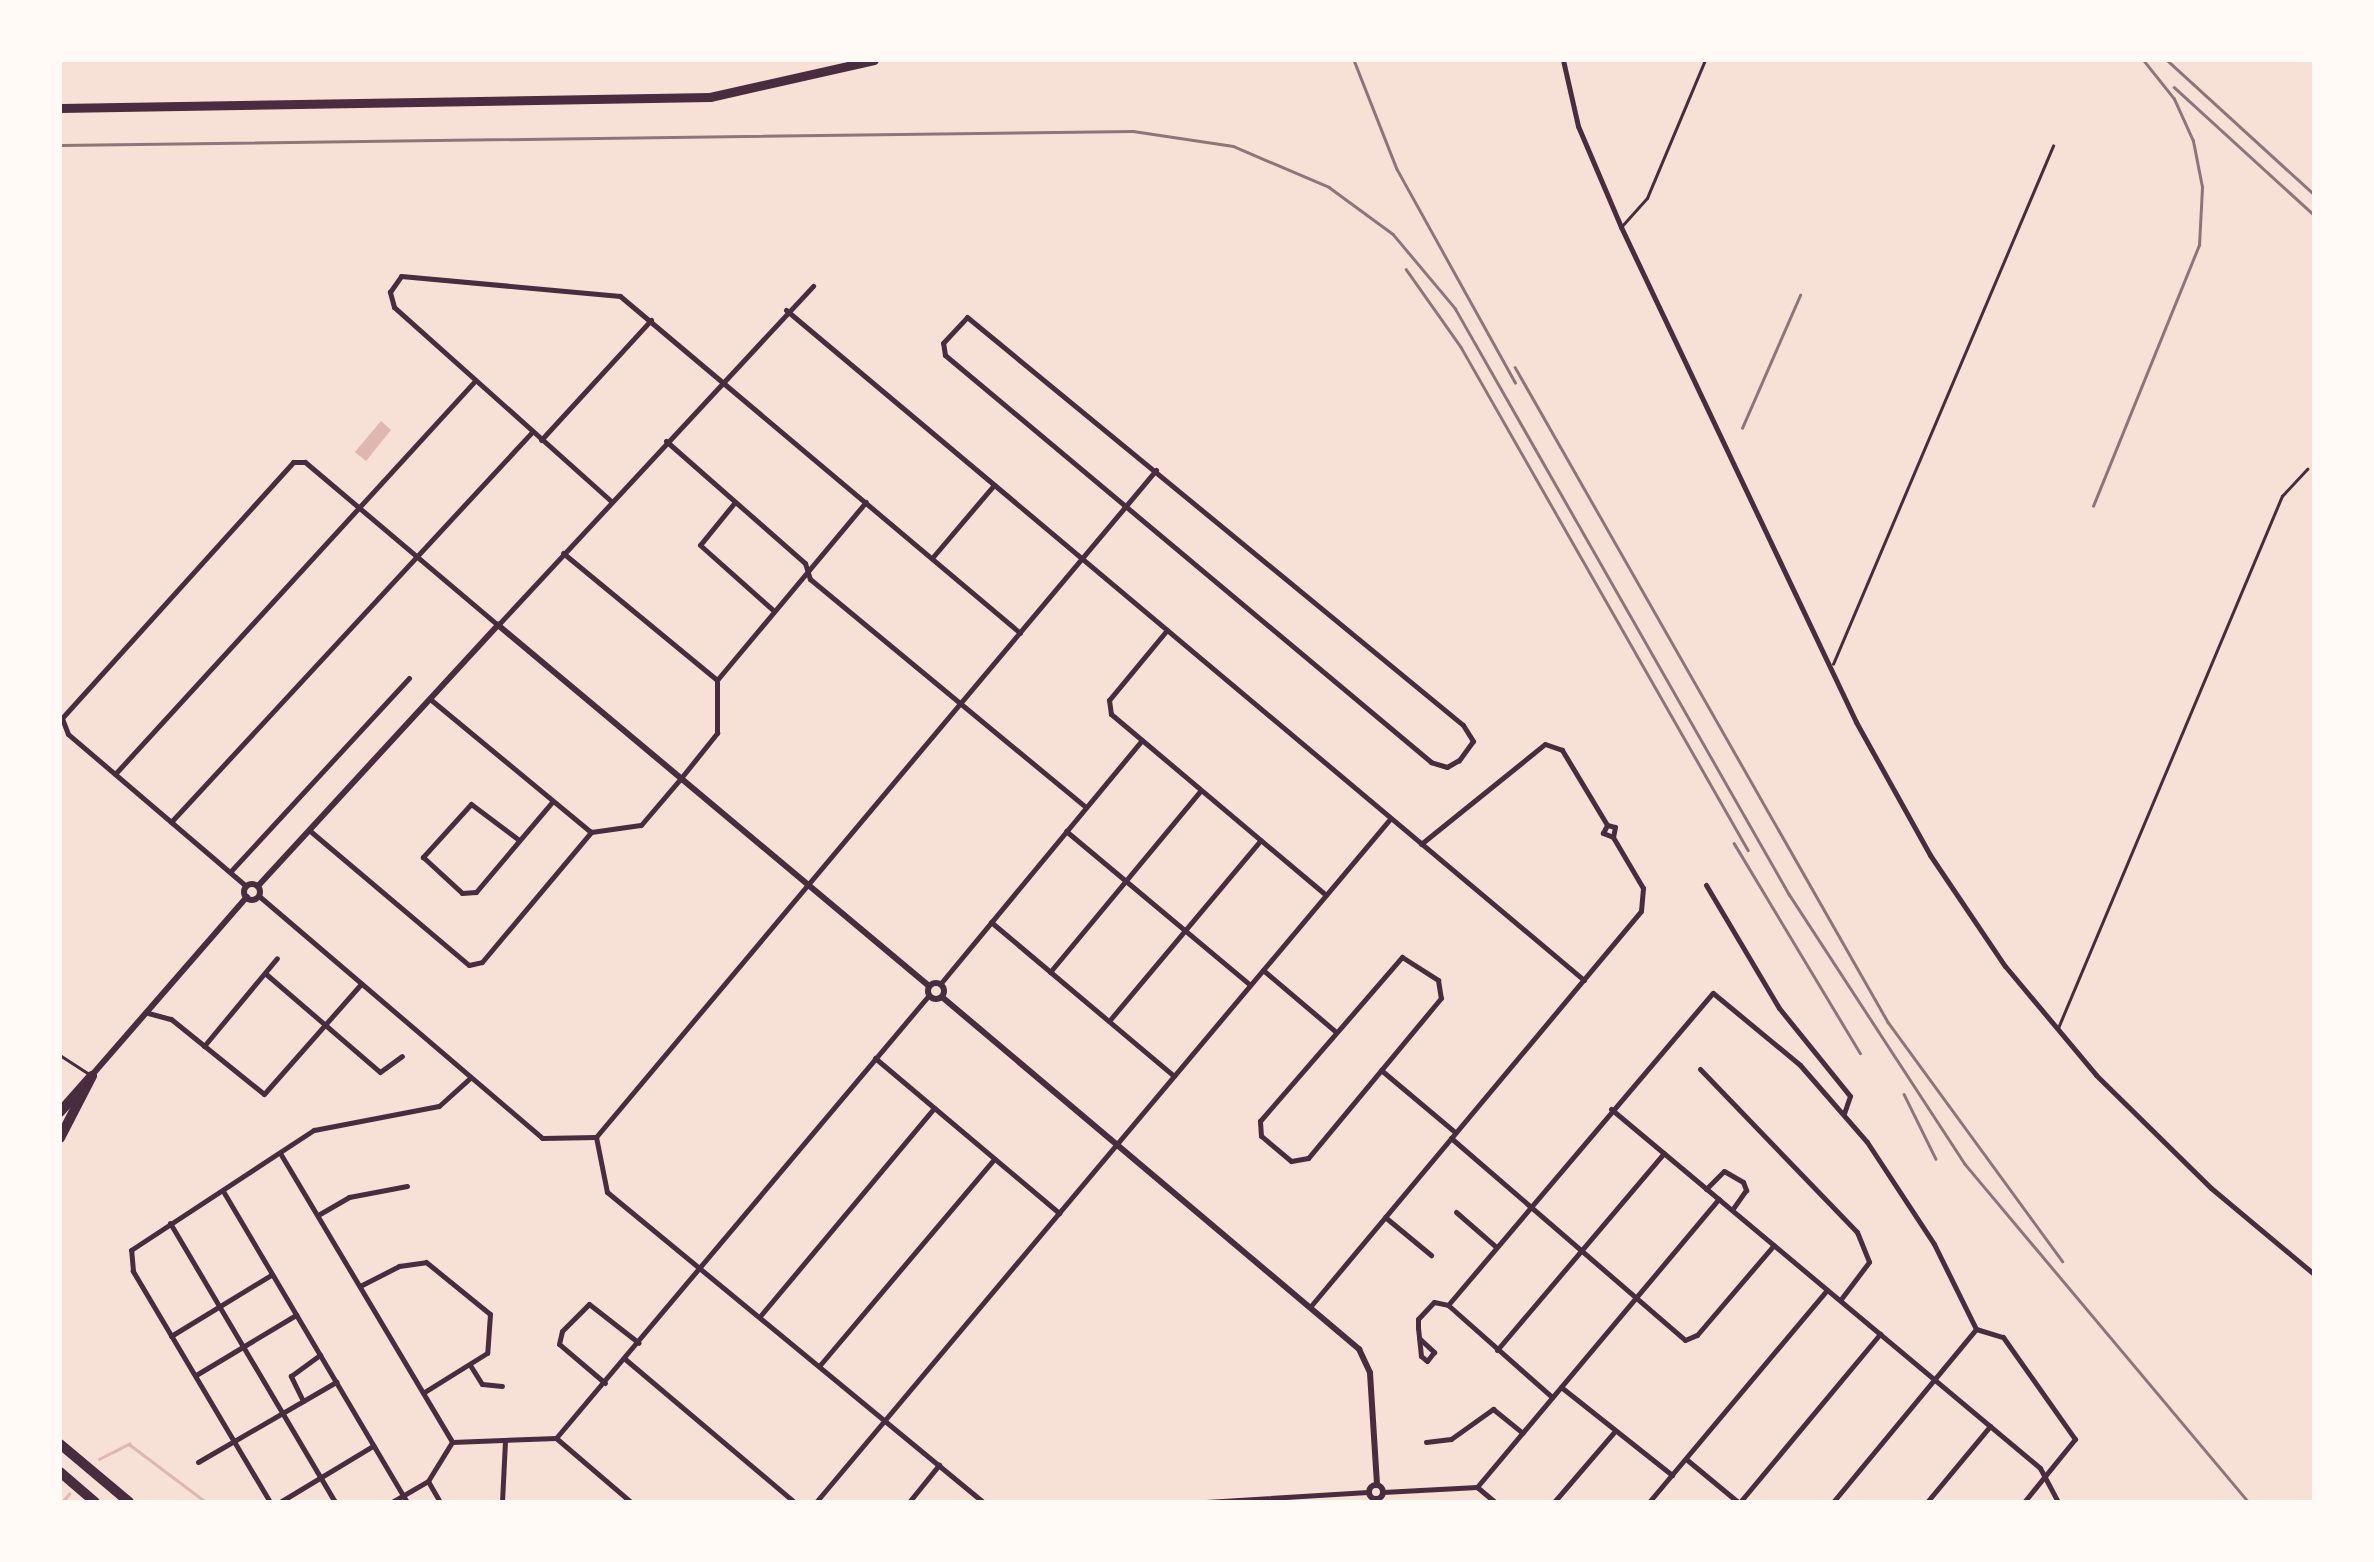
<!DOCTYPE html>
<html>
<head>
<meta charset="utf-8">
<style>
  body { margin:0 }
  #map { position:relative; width:2374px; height:1562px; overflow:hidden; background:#f7e1d7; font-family:"Crimson Pro",serif }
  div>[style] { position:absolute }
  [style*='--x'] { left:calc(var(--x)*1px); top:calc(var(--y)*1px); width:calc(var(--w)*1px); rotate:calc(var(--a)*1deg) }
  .water>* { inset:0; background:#dcb8b0 }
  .stream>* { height:2.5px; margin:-1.25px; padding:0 1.25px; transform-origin:1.25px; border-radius:1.25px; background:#dcb8b0 }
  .service>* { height:2.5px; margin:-1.25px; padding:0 1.25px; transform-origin:1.25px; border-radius:1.25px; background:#4a2c40 }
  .minor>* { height:5px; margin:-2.5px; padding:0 2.5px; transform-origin:2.5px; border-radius:2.5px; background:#4a2c40 }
  .tertiary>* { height:6px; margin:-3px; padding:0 3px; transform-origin:3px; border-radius:3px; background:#4a2c40 }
  .tertiary>.ring { margin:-3px; padding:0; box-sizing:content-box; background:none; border:6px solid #4a2c40; border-radius:50% }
  .primary>* { height:9px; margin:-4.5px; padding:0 4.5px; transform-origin:4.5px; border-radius:4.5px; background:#4a2c40 }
  .motorway>* { height:10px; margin:-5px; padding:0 5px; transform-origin:5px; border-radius:5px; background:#4a2c40 }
  .rail>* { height:2.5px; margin:-1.25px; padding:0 1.25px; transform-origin:1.25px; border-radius:1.25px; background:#8f747c }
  span { translate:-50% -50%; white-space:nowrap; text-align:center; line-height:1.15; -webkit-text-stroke:9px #fffaf5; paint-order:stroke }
  .frame { position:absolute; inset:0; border:62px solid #fffaf5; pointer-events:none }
</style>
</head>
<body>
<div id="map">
  <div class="water">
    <i style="clip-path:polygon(381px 421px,391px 430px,366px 461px,355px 452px)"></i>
  </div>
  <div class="stream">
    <i style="--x:99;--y:1459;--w:34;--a:-27"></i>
    <i style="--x:129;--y:1444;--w:96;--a:37"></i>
    <i style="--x:62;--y:1502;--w:11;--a:-49"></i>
  </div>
  <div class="service">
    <i style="--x:1621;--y:227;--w:39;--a:-48"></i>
    <i style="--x:1647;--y:198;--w:150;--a:-67.2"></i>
    <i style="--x:1833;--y:664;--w:563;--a:-66.99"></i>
    <i style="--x:2058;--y:1028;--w:577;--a:-67.17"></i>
    <i style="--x:2282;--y:496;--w:37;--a:-47"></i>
    <i style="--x:60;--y:1055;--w:33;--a:33"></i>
  </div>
  <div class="minor">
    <i style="--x:1563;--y:60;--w:68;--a:77.2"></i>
    <i style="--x:1578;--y:126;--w:110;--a:66.9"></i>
    <i style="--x:1621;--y:227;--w:548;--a:64.6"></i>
    <i style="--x:1856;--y:722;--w:152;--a:60.9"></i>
    <i style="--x:1930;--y:855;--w:134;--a:56"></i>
    <i style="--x:2005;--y:966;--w:142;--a:50.1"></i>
    <i style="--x:2096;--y:1075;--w:161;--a:44.5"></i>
    <i style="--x:2211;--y:1188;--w:134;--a:39.9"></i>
    <i style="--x:786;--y:310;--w:1042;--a:40.02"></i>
    <i style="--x:967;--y:317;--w:642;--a:39.44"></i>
    <i style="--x:1463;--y:725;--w:19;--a:58"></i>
    <i style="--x:1473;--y:741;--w:24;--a:126"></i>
    <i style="--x:1459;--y:760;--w:14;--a:150"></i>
    <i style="--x:1447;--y:767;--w:17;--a:-163"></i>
    <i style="--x:1431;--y:762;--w:634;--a:-140.06"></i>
    <i style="--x:945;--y:355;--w:12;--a:-99"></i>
    <i style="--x:943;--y:343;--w:35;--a:-47"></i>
    <i style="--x:541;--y:440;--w:163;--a:-47.5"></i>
    <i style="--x:666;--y:441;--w:185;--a:41.3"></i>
    <i style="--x:805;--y:563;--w:17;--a:73"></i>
    <i style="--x:810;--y:579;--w:358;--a:39.6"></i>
    <i style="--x:611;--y:501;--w:291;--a:-138.2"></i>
    <i style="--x:394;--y:307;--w:16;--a:-105"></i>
    <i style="--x:390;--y:292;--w:19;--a:-55"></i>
    <i style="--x:401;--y:276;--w:220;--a:5.2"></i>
    <i style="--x:620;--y:296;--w:523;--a:40.11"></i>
    <i style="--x:735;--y:502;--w:55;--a:129.1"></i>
    <i style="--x:700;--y:545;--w:99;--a:41.7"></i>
    <i style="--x:563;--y:553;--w:200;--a:39.5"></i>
    <i style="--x:932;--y:558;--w:96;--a:-49.7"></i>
    <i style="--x:1167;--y:630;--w:91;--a:129.6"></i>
    <i style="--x:1109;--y:700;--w:14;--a:82"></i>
    <i style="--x:1111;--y:714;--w:281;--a:40.1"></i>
    <i style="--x:430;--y:699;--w:209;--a:39.6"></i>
    <i style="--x:115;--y:774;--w:532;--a:-47.52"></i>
    <i style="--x:171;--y:822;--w:531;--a:-47.21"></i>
    <i style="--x:309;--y:830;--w:209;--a:40.2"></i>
    <i style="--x:469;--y:965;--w:13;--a:-13"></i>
    <i style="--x:482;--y:962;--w:170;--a:-50"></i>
    <i style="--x:591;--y:832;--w:50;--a:-8"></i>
    <i style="--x:641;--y:825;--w:62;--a:-49.6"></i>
    <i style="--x:681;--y:778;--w:58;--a:-51.3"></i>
    <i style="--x:717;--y:733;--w:53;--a:-90"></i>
    <i style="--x:717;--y:680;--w:232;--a:-50.1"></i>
    <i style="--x:1066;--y:831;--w:240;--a:39.9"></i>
    <i style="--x:519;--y:840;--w:60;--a:-143.1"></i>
    <i style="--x:471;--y:804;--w:72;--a:132.2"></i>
    <i style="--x:423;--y:857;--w:53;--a:42.7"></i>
    <i style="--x:462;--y:893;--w:14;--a:-4"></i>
    <i style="--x:476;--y:892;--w:119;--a:-49.8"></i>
    <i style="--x:1421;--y:844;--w:159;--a:-38.9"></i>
    <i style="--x:1545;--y:744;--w:18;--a:19"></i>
    <i style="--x:1562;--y:750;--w:87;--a:59"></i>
    <i style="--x:230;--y:872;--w:264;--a:-47.3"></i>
    <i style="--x:1706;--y:885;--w:143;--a:59.3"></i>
    <i style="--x:1779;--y:1008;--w:113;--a:51.1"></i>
    <i style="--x:1850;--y:1096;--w:18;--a:109"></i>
    <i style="--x:246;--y:886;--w:234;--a:-139.5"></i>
    <i style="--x:68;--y:734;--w:17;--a:-111"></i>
    <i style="--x:62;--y:718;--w:345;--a:-47.9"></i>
    <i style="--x:293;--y:462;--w:12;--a:0"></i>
    <i style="--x:305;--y:462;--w:253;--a:40.2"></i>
    <i style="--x:498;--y:625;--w:463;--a:-47.1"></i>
    <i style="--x:259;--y:896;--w:372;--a:40.5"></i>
    <i style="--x:542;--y:1138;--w:54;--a:-1.1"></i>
    <i style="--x:991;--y:922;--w:239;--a:40.1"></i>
    <i style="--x:1402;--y:957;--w:43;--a:32.6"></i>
    <i style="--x:1438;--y:980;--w:18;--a:81"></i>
    <i style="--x:1441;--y:998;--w:208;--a:129.7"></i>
    <i style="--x:1308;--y:1158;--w:17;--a:170"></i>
    <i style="--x:1291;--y:1161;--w:39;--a:-140"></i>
    <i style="--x:1261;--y:1136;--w:15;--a:-94"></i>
    <i style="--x:1260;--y:1121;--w:217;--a:-49.1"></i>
    <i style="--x:1263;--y:970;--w:94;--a:40.3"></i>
    <i style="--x:1050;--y:972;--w:236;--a:-50.3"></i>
    <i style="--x:266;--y:974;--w:150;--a:40.7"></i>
    <i style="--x:380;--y:1072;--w:27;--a:-36"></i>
    <i style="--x:941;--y:983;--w:315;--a:-50.4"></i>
    <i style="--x:148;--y:1013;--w:24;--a:15"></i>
    <i style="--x:171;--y:1019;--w:119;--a:38.9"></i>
    <i style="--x:264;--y:1094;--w:147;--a:-48.6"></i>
    <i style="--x:1109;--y:1021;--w:236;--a:-50"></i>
    <i style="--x:204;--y:1046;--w:114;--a:-50.3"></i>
    <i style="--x:875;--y:1058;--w:241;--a:40.1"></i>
    <i style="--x:1700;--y:1069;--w:226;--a:46.1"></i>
    <i style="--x:1857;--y:1232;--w:32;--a:68"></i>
    <i style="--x:1869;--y:1262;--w:46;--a:127.1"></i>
    <i style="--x:1381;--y:1070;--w:97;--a:40"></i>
    <i style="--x:1611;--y:1109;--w:559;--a:39.92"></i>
    <i style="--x:2040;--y:1468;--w:38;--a:62"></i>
    <i style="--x:596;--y:1137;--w:871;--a:-49.98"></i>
    <i style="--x:596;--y:1137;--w:56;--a:78.7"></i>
    <i style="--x:607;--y:1192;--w:487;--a:39.5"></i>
    <i style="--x:1451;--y:1138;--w:309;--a:40.8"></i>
    <i style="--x:1685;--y:1340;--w:13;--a:-23"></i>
    <i style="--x:1697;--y:1335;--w:118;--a:-49.5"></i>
    <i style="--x:280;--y:1153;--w:336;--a:59.2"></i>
    <i style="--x:452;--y:1442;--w:104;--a:-2.2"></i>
    <i style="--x:556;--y:1438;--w:99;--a:40.5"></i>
    <i style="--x:1706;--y:1189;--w:25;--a:-45"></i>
    <i style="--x:1724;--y:1171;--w:22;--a:30"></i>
    <i style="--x:1743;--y:1182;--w:9;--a:69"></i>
    <i style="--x:1746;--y:1190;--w:24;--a:125"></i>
    <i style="--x:223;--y:1191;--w:361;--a:59.4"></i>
    <i style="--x:1456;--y:1212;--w:52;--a:41.1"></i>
    <i style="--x:318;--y:1215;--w:36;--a:-30"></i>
    <i style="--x:349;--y:1197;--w:59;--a:-10.7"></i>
    <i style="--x:1385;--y:1217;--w:60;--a:39.6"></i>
    <i style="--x:170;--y:1223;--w:324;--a:59.4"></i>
    <i style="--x:360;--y:1286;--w:44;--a:-27.1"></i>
    <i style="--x:399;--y:1266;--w:27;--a:-8"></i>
    <i style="--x:426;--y:1262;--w:82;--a:39.1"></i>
    <i style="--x:490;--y:1314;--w:39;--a:94"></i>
    <i style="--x:487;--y:1353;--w:75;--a:148"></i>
    <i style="--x:1448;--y:1305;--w:409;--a:-49.7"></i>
    <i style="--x:1713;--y:993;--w:113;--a:39.6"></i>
    <i style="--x:1800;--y:1065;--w:102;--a:49"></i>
    <i style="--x:1867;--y:1142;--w:122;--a:56.7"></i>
    <i style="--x:1934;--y:1244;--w:95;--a:63.7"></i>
    <i style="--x:1448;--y:1305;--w:139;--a:41.5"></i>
    <i style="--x:1310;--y:1307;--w:516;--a:-50.11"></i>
    <i style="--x:1641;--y:911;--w:23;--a:-85"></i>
    <i style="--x:1643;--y:888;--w:59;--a:-120.5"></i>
    <i style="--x:1613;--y:837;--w:11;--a:-158"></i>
    <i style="--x:1603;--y:833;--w:9;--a:-63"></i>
    <i style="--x:1607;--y:825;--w:8;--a:14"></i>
    <i style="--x:1615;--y:827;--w:10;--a:101"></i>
    <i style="--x:761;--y:1315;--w:270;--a:-50.1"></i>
    <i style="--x:1976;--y:1329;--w:28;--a:17"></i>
    <i style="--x:2003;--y:1337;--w:125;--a:54.8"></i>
    <i style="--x:2075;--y:1439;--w:81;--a:129"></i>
    <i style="--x:171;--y:1336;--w:117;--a:-31.4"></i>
    <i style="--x:1419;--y:1338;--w:21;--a:43"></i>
    <i style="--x:1434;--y:1352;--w:11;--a:128"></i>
    <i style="--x:1427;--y:1361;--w:8;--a:-140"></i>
    <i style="--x:1421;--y:1356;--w:28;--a:-96"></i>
    <i style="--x:1418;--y:1328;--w:9;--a:-90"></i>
    <i style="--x:1418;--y:1319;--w:23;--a:-47"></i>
    <i style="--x:1434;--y:1302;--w:14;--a:12"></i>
    <i style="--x:1497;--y:1350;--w:258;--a:-49.7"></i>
    <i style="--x:625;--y:1359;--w:221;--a:40.2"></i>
    <i style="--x:470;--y:1365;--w:22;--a:58"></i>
    <i style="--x:482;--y:1384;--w:20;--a:6"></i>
    <i style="--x:820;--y:1365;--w:270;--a:-49.8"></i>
    <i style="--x:196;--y:1375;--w:117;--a:-31"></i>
    <i style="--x:605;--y:1383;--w:60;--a:-139.7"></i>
    <i style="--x:559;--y:1344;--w:13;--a:-77"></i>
    <i style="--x:562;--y:1331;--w:38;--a:-45"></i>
    <i style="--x:589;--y:1304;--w:63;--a:38"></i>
    <i style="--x:1561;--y:1387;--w:142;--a:38.4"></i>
    <i style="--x:303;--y:1401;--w:28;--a:-116"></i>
    <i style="--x:291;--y:1376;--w:36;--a:-36"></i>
    <i style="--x:556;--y:1438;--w:579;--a:-49.9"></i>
    <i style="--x:1426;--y:1442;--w:25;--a:-7"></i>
    <i style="--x:1451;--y:1439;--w:52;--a:-35.5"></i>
    <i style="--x:1493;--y:1409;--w:38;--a:39"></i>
    <i style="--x:1686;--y:1459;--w:67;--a:39.6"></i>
    <i style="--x:198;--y:1462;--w:160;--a:-30.1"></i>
    <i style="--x:1477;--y:1487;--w:23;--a:40"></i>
    <i style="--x:1383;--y:1492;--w:94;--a:-3"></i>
    <i style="--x:1477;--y:1487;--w:376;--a:-50"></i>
    <i style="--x:270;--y:1502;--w:269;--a:-120.7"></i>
    <i style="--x:133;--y:1271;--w:21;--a:-95"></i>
    <i style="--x:131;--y:1250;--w:219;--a:-33.3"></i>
    <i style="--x:314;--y:1130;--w:127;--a:-10.9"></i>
    <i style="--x:439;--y:1106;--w:42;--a:-42.1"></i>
    <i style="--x:280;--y:1502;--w:109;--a:-31.1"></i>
    <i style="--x:392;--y:1502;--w:42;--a:-30.3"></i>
    <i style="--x:440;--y:1502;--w:24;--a:-120"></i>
    <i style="--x:428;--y:1481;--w:46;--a:-58.4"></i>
    <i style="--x:502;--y:1502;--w:61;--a:-87.2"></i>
    <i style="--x:816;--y:1502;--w:892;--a:-49.96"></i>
    <i style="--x:909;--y:1502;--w:48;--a:-51"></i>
    <i style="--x:1206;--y:1502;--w:162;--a:-3.5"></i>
    <i style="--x:1554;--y:1502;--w:94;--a:-49.3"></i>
    <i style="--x:1649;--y:1502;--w:277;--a:-50"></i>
    <i style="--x:1740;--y:1502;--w:219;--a:-50.2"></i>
    <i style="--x:1833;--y:1502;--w:224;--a:-50.4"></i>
    <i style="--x:1927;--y:1502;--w:99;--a:-50.3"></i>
  </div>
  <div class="tertiary">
    <i class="ring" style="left:244px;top:884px;width:10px;height:10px"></i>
    <i style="--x:258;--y:886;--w:355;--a:-47.4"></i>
    <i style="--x:498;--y:625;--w:562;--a:39.95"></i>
    <i class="ring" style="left:928px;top:983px;width:10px;height:10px"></i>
    <i style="--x:942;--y:997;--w:546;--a:40.17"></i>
    <i style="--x:1359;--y:1349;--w:26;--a:65"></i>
    <i style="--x:1370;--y:1373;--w:112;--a:86.4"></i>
    <i style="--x:92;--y:1075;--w:236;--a:-49"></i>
    <i class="ring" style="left:1369px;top:1485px;width:8px;height:8px"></i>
  </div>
  <div class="primary">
    <i style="--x:60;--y:108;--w:650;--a:-0.97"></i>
    <i style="--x:710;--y:97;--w:168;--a:-12.7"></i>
  </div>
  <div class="motorway">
    <i style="--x:60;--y:1112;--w:47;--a:-48.5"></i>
    <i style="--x:60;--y:1138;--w:70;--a:-62.7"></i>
    <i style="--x:60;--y:1444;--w:90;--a:40"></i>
    <i style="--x:60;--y:1472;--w:46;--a:40.6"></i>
  </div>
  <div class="rail">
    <i style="--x:1354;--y:60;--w:117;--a:68.5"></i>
    <i style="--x:1397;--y:169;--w:244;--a:61"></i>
    <i style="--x:2167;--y:60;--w:199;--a:42.4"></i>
    <i style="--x:2174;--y:87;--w:190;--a:42.4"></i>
    <i style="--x:60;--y:145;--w:1073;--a:-0.75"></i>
    <i style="--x:1133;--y:131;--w:101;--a:8.5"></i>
    <i style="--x:1233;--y:146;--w:104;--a:23.1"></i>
    <i style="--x:1329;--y:187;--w:79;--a:36.3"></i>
    <i style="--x:1393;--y:234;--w:97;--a:50"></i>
    <i style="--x:1455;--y:308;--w:675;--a:60.32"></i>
    <i style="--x:1789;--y:894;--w:322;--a:56.9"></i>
    <i style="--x:1965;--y:1164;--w:441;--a:50"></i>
    <i style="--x:1406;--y:269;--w:95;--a:54.8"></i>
    <i style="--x:1461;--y:347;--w:579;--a:60.29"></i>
    <i style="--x:1515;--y:367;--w:754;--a:60.34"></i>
    <i style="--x:1888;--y:1022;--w:296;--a:53.9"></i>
    <i style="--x:1742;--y:428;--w:145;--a:-66.4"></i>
    <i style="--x:2093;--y:506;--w:282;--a:-67.9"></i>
    <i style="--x:2199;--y:245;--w:58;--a:-87"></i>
    <i style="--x:2202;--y:187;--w:47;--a:-101.1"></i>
    <i style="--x:2193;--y:141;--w:46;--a:-114.3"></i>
    <i style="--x:2174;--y:99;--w:50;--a:-128.5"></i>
    <i style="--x:1734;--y:843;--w:245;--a:59"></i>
    <i style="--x:1904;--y:1094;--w:72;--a:63.8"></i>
  </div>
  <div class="frame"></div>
</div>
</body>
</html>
